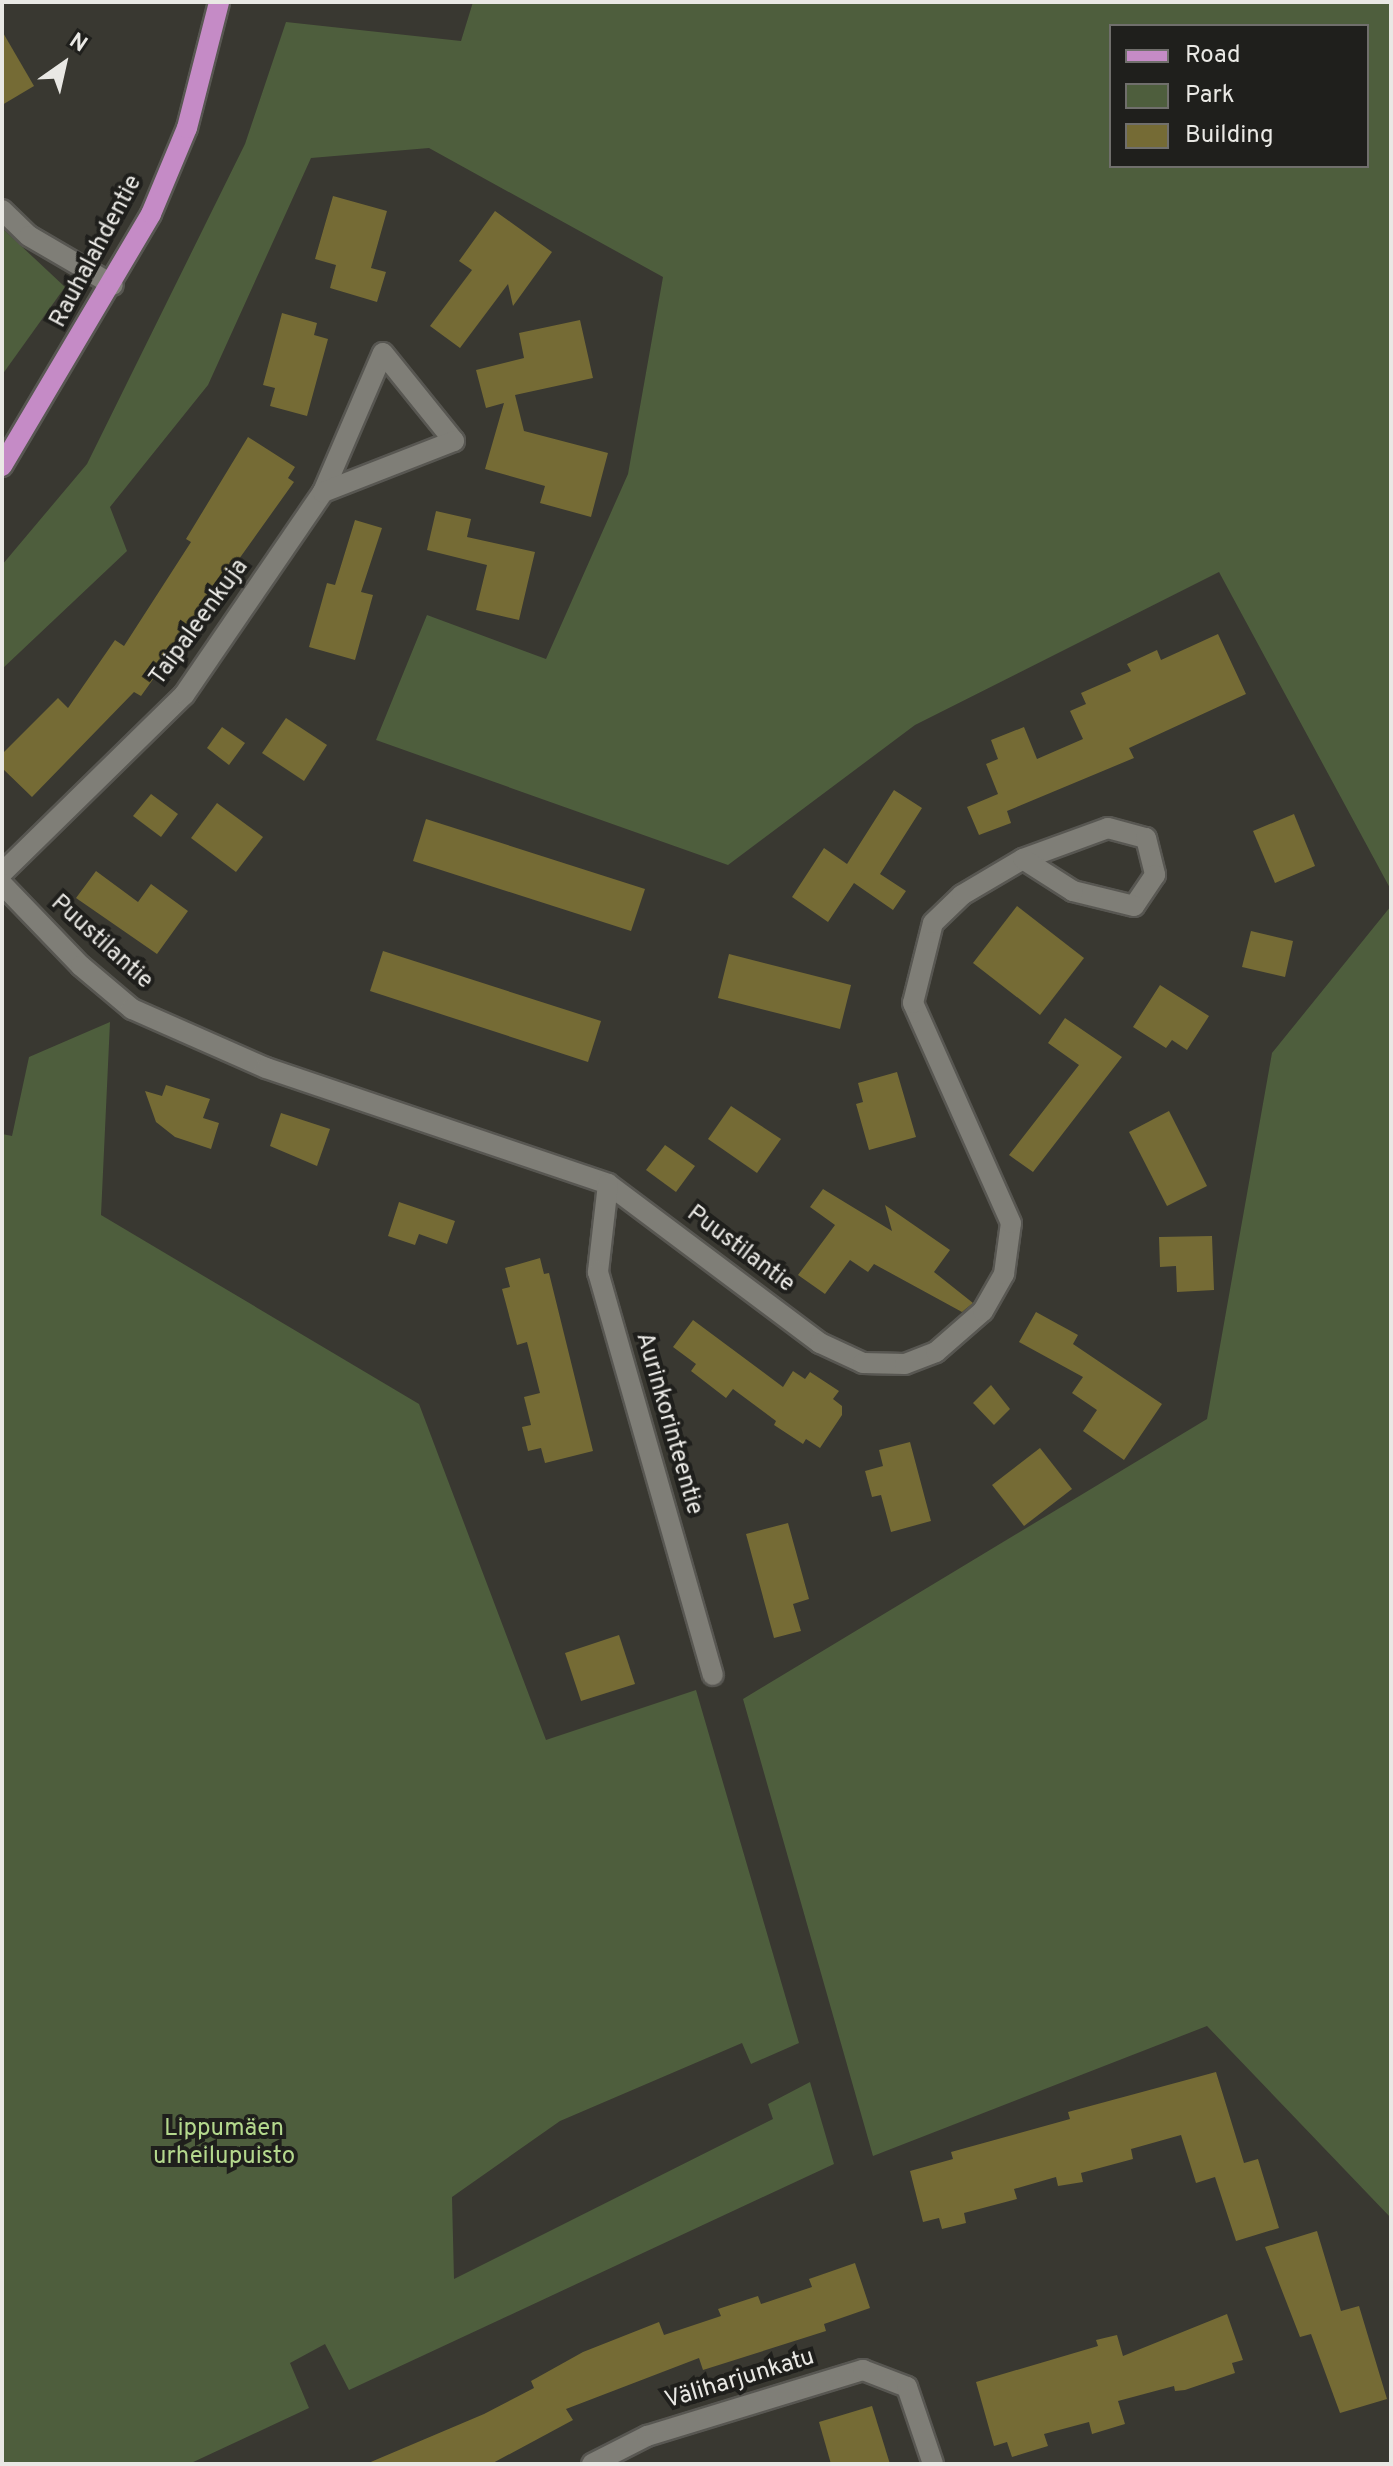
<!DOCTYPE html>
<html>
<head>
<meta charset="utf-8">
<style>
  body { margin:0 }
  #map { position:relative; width:1393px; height:2466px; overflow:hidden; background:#393831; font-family:Overpass,sans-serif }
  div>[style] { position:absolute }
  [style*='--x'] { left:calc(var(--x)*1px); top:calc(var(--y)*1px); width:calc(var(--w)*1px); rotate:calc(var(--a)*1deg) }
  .green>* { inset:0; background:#4e5e3d }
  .building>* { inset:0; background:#756b35 }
  .roads { filter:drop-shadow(2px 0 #585752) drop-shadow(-2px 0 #585752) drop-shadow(0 2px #585752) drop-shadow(0 -2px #585752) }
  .minor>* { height:20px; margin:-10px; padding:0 10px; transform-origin:10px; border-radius:10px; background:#7f7e77 }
  .major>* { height:20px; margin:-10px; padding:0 10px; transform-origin:10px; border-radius:10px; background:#c58bc6 }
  span { translate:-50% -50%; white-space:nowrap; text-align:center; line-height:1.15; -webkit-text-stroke:8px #1f1f1c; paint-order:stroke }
  .street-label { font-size:24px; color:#e9e8e4 }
  .park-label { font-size:24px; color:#b4d88d }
  .frame { position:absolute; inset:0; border:4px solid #e9e8e4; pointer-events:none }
  .legend { position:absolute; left:1109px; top:24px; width:260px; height:144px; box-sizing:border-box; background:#1f1f1c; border:2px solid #706f6c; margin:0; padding:10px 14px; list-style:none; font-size:24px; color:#e9e8e4 }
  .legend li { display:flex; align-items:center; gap:16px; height:40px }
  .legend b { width:40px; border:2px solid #706f6c }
  .north { position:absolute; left:24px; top:24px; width:80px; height:80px; -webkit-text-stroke:6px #1f1f1c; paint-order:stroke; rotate:34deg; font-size:22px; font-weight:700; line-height:32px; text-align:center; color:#e9e8e4 }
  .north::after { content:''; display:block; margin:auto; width:28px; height:36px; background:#e9e8e4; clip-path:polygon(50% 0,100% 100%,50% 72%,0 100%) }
</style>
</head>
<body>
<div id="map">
  <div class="green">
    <i style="clip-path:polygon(evenodd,473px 2px,1391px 2px,1391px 890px,1219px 572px,915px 725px,728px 865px,376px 740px,427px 615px,546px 659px,628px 474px,663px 277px,429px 148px,311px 158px,208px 385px,110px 507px,127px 551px,2px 669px,2px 565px,87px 464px,245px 144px,286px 22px,461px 41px,473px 2px,1367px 26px,1367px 166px,1111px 166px,1111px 26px,1367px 26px)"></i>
    <i style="clip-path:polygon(2px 228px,65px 287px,2px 375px)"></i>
    <i style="clip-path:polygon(1391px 906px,1391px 2218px,1207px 2026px,873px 2156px,743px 1699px,1207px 1419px,1272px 1053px)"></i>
    <i style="clip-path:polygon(110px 1022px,101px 1215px,419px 1404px,546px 1740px,696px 1690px,799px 2043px,751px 2064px,742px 2043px,560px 2121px,452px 2197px,454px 2279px,773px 2119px,768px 2104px,810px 2082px,834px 2164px,349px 2390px,325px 2344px,290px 2363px,309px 2408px,189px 2464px,2px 2464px,2px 1134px,12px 1136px,29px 1057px)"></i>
  </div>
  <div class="building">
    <i style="clip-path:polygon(2px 31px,34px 86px,2px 105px)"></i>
    <i style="clip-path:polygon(333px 196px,387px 211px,371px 268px,386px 272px,377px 302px,330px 288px,336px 265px,315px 259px)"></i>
    <i style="clip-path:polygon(495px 211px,552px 252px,513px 306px,508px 284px,460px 348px,430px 326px,472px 270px,459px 261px)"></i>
    <i style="clip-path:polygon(282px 313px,317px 323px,314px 335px,328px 339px,307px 416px,270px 406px,275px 388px,263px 385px)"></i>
    <i style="clip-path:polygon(580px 320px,593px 378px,515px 395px,524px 431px,608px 453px,591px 517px,540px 503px,545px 486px,485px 469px,504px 403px,486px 408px,476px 370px,524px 358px,519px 333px)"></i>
    <i style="clip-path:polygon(248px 437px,295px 467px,288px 478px,294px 482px,141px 696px,134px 692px,32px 797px,2px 768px,2px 754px,58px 698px,68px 708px,115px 640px,124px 646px,191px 542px,186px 539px)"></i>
    <i style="clip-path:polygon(436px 511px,471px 519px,467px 537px,535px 552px,519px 620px,476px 610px,487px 565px,427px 550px)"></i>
    <i style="clip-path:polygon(355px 520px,382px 528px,361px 592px,373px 595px,355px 660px,309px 647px,327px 583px,335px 585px)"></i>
    <i style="clip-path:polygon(1218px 634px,1246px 694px,1129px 748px,1134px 758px,1007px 811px,1011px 823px,979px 835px,967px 807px,998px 794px,986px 764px,998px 759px,991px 740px,1024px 727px,1037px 759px,1083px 739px,1070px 711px,1086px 704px,1081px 693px,1131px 671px,1127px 664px,1157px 650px,1161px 660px)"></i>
    <i style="clip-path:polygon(286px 718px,327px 745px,304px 781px,262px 753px)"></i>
    <i style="clip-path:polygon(222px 727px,245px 743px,229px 765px,207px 748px)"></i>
    <i style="clip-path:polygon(894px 790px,922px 808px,880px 874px,906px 891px,893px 910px,854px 883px,828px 922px,792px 897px,824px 848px,847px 864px)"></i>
    <i style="clip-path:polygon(151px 794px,178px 814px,161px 837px,133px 816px)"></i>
    <i style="clip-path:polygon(217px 803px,263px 837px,236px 872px,191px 838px)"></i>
    <i style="clip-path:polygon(1294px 814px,1315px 866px,1275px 883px,1253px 831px)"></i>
    <i style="clip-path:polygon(426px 819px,645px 889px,631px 931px,413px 861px)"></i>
    <i style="clip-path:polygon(96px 871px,138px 902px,151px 884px,188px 911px,157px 954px,76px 898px)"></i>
    <i style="clip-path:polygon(1017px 906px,1084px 958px,1040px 1015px,973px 963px)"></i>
    <i style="clip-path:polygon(1251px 931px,1293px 941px,1285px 977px,1242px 967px)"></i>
    <i style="clip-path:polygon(383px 951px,601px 1021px,588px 1062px,370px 991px)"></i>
    <i style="clip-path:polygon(729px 954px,851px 985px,840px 1029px,718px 998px)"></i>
    <i style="clip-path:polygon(1160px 985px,1209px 1016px,1187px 1050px,1172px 1040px,1166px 1048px,1133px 1027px)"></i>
    <i style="clip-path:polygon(1065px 1018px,1122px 1057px,1033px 1172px,1009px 1155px,1079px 1065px,1048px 1043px)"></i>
    <i style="clip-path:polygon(897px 1072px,916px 1137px,869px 1150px,856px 1104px,863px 1102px,858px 1083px)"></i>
    <i style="clip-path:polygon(166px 1085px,210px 1099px,203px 1118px,219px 1123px,211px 1149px,175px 1137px,156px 1122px,145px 1091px,162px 1096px)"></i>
    <i style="clip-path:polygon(731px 1106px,781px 1139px,757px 1173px,708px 1139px)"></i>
    <i style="clip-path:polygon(1169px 1111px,1207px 1186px,1167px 1206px,1129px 1132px)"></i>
    <i style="clip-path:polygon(281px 1113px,330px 1129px,317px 1166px,270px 1146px)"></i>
    <i style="clip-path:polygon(665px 1145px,695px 1166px,676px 1192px,646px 1170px)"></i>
    <i style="clip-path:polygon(823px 1189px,892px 1231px,885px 1205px,950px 1250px,934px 1272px,973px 1303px,962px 1312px,874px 1264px,868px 1272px,850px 1260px,825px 1294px,798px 1275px,835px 1225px,810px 1207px)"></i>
    <i style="clip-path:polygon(399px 1202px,455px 1221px,447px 1244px,419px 1234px,415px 1245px,388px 1236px)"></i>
    <i style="clip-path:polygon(1212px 1236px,1214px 1290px,1177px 1292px,1176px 1266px,1160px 1267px,1159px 1237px)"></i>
    <i style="clip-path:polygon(540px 1258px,544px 1274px,549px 1273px,593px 1451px,545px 1463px,541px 1448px,528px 1451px,522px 1427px,531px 1425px,524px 1397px,540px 1393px,527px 1342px,517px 1345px,502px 1289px,510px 1287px,505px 1268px)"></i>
    <i style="clip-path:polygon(1036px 1312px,1078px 1335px,1073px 1344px,1162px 1404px,1124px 1460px,1083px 1431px,1097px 1410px,1072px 1393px,1083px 1377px,1019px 1342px)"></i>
    <i style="clip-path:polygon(693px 1320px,783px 1387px,793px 1371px,805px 1379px,810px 1372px,839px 1391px,833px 1399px,842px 1406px,842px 1415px,820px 1448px,806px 1439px,803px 1444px,774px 1425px,776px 1421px,733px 1389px,726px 1398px,691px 1371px,696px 1364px,673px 1347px)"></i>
    <i style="clip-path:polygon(991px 1385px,1010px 1409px,994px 1425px,973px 1403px)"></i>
    <i style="clip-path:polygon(910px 1442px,931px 1521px,891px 1532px,881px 1495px,872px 1497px,865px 1471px,883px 1466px,879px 1450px)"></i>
    <i style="clip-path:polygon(1040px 1448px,1072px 1489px,1024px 1526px,992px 1485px)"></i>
    <i style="clip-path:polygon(788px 1523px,809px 1599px,793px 1604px,801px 1631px,774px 1638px,746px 1534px)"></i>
    <i style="clip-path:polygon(619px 1635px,635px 1684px,581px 1701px,565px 1653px)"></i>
    <i style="clip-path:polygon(1216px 2072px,1244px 2163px,1258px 2159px,1279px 2228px,1236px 2241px,1215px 2177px,1196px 2183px,1181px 2135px,1131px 2149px,1133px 2159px,1081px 2173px,1083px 2182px,1058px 2186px,1056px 2177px,1014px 2189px,1017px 2199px,964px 2213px,966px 2223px,942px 2229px,939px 2218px,923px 2222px,910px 2171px,953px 2159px,951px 2152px,1070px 2119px,1068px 2112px)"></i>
    <i style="clip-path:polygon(1317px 2231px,1341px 2311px,1359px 2306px,1387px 2399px,1340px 2413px,1311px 2334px,1300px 2337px,1265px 2247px)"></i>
    <i style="clip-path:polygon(855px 2263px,870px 2308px,824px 2324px,826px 2331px,703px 2370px,699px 2358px,566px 2409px,573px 2420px,491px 2464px,366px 2464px,484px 2414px,534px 2388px,531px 2381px,583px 2352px,659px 2322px,664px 2335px,721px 2316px,718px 2309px,758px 2296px,761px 2304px,812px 2287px,809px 2279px)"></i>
    <i style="clip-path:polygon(1227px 2314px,1243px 2360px,1232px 2363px,1235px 2373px,1185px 2390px,1175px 2391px,1174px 2386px,1118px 2401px,1125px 2424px,1092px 2434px,1089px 2422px,1044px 2434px,1048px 2446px,1012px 2457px,1007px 2442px,994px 2446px,976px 2382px,1098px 2346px,1096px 2340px,1117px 2335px,1123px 2356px)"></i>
    <i style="clip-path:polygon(872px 2406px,890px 2464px,831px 2464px,819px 2422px)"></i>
  </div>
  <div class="roads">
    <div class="minor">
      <i style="--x:2;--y:210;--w:37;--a:44"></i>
      <i style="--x:29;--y:236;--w:97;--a:30.3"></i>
      <i style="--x:2;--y:873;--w:255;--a:-44.4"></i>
      <i style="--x:184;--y:695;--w:246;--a:-55.6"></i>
      <i style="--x:323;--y:492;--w:151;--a:-66.7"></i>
      <i style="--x:383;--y:353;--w:113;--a:51.1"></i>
      <i style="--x:454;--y:441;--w:141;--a:158.7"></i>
      <i style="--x:2;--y:884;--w:114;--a:46.1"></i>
      <i style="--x:81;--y:966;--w:67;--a:40.1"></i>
      <i style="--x:132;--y:1009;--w:146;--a:23.8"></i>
      <i style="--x:266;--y:1068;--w:361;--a:18.7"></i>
      <i style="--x:608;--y:1184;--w:265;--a:36.9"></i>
      <i style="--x:820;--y:1343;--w:47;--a:24.9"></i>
      <i style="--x:863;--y:1363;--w:42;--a:1.4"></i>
      <i style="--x:905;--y:1364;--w:33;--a:-21"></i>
      <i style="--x:936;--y:1352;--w:62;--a:-41.1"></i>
      <i style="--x:983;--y:1311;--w:43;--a:-60.4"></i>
      <i style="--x:1004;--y:1274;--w:51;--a:-82.2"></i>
      <i style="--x:1011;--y:1223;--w:241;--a:-114"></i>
      <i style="--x:913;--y:1003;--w:82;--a:-76"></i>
      <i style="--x:933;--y:923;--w:40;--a:-44"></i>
      <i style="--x:962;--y:895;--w:71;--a:-30.5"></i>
      <i style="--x:1023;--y:859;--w:90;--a:-20"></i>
      <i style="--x:1108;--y:828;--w:39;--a:15"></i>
      <i style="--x:1146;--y:838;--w:38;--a:76"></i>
      <i style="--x:1155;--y:875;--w:37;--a:124"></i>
      <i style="--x:1134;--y:906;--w:63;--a:-166.2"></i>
      <i style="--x:1073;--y:891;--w:59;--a:-147.4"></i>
      <i style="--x:608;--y:1184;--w:89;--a:96.5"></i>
      <i style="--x:598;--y:1272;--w:419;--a:74.1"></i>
      <i style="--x:592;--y:2464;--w:62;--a:-27"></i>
      <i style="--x:647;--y:2436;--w:226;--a:-17"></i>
      <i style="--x:863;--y:2370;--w:47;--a:21.1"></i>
      <i style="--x:907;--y:2387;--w:81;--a:71.3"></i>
    </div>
    <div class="major">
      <i style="--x:2;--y:466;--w:293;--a:-59.4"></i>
      <i style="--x:151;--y:214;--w:93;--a:-67.3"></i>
      <i style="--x:187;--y:128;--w:130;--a:-75.7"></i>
    </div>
  </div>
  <div class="street-label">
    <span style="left:97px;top:252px;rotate:-62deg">Rauhalahdentie</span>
    <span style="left:200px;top:623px;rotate:-54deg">Taipaleenkuja</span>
    <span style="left:101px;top:943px;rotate:42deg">Puustilantie</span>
    <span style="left:740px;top:1250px;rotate:37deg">Puustilantie</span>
    <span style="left:668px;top:1424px;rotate:74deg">Aurinkorinteentie</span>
    <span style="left:740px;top:2380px;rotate:-17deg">Väliharjunkatu</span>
  </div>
  <div class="park-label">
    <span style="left:224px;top:2144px">Lippumäen<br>urheilupuisto</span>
  </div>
  <div class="frame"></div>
  <ul class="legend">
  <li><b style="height:10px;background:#c58bc6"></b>Road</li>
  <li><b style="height:22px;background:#4e5e3d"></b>Park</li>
  <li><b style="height:22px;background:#756b35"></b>Building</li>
  </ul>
  <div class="north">N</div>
</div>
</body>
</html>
